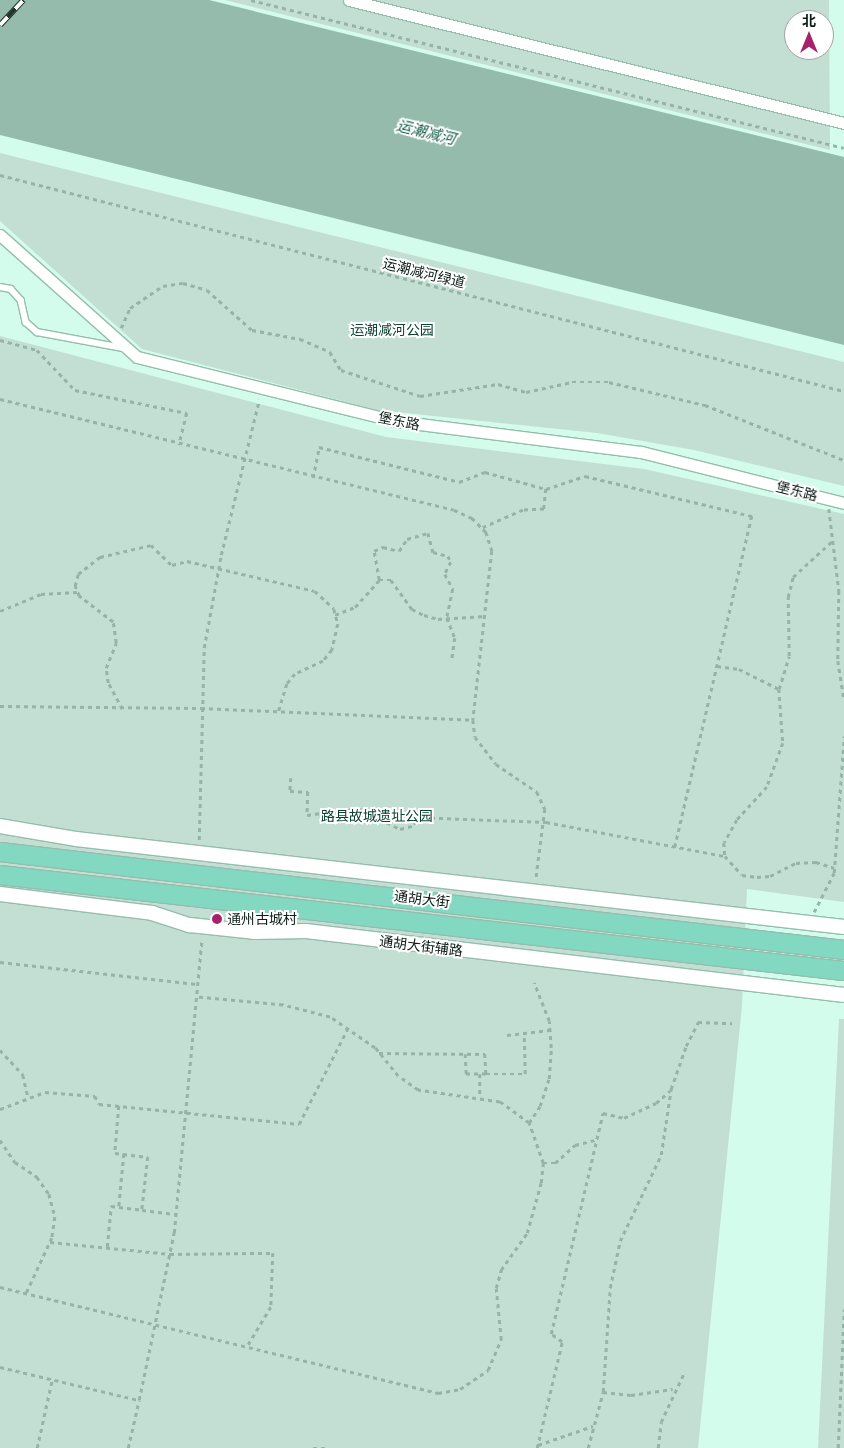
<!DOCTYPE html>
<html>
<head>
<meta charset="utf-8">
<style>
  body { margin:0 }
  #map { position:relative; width:844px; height:1448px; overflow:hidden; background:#d3fcec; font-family:"Public Sans","Noto Sans SC",sans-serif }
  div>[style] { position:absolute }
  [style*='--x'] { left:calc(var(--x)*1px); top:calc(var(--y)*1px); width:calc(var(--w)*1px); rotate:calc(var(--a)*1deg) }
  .green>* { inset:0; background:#c3ded3 }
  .water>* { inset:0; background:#95bbac }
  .path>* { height:2.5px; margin-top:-1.25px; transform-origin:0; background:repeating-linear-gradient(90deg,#93b4a7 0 4px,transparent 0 8px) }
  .roads { filter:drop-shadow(1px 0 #95bdad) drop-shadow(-1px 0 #95bdad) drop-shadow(0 1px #95bdad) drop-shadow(0 -1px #95bdad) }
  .service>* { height:5.5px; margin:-2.75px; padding:0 2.75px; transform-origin:2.75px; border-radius:2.75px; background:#fff }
  .minor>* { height:11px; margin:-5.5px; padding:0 5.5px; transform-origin:5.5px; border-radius:5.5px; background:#fff }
  .tertiary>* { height:14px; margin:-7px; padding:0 7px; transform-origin:7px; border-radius:7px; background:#fff }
  .primary>* { height:18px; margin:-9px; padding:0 9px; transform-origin:9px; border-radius:9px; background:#83d8c1 }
  .rail>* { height:5.5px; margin-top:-2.75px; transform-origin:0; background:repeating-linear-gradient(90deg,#fff 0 11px,#23352e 0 22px); box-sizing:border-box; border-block:1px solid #23352e }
  .dots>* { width:14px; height:14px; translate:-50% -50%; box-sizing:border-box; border:2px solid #fff; border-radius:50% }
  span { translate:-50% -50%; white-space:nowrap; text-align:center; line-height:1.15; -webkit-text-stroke:4px #fff; paint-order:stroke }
  .street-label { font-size:14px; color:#0c1c16 }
  .park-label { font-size:14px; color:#0d4233 }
  .poi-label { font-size:14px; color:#0c1c16 }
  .left { translate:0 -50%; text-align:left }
  .water-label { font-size:15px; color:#185e4a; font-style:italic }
  .north { position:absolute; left:784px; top:10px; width:50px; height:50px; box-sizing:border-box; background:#fff; border:1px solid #9ea4a2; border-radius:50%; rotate:0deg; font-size:14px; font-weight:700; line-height:20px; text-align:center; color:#0c1c16 }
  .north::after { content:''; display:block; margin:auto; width:18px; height:22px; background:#a7226d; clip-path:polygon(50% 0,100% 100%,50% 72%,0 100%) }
</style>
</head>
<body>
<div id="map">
  <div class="green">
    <i style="clip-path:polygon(evenodd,225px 0,829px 0,830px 150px,225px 0,794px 20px,824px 20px,824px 50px,794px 50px,794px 20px)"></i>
    <i style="clip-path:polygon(0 153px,844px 362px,844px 486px,694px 450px,597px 433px,377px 410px,142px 349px,0 221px)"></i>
    <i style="clip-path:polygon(0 336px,386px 437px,644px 469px,844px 514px,844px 902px,747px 889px,742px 1005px,698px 1448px,0 1448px)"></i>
    <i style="clip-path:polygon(839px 1019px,844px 1019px,844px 1448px,818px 1448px)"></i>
  </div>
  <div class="water">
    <i style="clip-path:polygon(0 0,209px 0,844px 157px,844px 345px,0 135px)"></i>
  </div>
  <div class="path">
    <i style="--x:251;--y:0;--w:611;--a:14.01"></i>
    <i style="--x:0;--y:175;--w:871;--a:14.36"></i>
    <i style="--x:121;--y:328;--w:22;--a:-66"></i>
    <i style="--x:130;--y:308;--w:40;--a:-34"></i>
    <i style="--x:163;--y:286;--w:20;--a:-9"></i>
    <i style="--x:183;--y:283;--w:25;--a:16"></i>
    <i style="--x:207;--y:290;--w:60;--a:41.6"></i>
    <i style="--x:252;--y:330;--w:49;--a:10.6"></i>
    <i style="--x:300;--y:339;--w:33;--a:23"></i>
    <i style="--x:330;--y:352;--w:21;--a:59"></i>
    <i style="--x:341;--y:370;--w:83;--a:18.2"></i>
    <i style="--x:420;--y:396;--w:79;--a:-8.7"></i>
    <i style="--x:498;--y:384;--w:29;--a:16"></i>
    <i style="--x:526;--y:392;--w:47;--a:-12.3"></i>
    <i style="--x:572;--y:382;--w:37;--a:0"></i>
    <i style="--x:609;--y:382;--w:99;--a:13.5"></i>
    <i style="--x:705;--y:405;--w:149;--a:21.6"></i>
    <i style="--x:0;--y:340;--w:38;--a:15"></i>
    <i style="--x:37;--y:350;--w:55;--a:46.5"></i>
    <i style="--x:75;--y:390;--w:114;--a:11.6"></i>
    <i style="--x:187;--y:413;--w:33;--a:104"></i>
    <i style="--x:0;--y:399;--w:467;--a:13.7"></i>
    <i style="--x:454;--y:510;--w:20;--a:24"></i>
    <i style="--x:472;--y:518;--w:20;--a:45"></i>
    <i style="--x:486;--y:532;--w:20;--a:72"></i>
    <i style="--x:492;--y:551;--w:170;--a:96.4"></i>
    <i style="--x:473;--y:720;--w:17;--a:83"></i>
    <i style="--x:475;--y:737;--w:34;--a:52"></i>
    <i style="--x:496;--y:764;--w:50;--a:34.3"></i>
    <i style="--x:537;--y:792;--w:19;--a:65"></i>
    <i style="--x:545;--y:809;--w:71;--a:97.3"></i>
    <i style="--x:313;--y:478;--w:32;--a:-79"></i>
    <i style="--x:319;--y:447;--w:144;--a:14"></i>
    <i style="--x:459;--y:482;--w:28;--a:-21"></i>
    <i style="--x:485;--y:472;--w:63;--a:15.6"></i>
    <i style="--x:546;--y:489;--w:20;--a:96"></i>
    <i style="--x:544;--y:509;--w:21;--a:177"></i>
    <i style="--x:523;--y:510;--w:45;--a:156.3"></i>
    <i style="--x:546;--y:489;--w:41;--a:-18.4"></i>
    <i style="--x:585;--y:476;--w:172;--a:13.5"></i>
    <i style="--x:752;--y:516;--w:339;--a:103.1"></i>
    <i style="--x:829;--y:509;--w:83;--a:83"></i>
    <i style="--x:839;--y:591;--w:70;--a:90.8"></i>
    <i style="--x:838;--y:661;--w:38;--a:81"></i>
    <i style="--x:379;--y:580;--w:29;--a:-100"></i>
    <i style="--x:374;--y:551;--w:10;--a:-24"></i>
    <i style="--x:383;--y:547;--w:16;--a:14"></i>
    <i style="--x:399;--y:551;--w:14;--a:-56"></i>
    <i style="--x:407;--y:539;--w:22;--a:-16"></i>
    <i style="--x:428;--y:533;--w:20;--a:75"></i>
    <i style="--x:433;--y:552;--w:16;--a:15"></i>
    <i style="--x:448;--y:556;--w:7;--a:63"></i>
    <i style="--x:451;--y:562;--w:13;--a:117"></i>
    <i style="--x:445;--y:574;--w:17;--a:62"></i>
    <i style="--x:453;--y:589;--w:30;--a:102"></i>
    <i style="--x:447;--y:618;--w:22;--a:68"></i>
    <i style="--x:455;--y:638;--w:21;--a:98"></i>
    <i style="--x:0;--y:611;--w:44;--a:-22.5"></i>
    <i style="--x:41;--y:594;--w:36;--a:-3"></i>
    <i style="--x:335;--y:615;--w:22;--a:-22"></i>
    <i style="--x:355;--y:607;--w:36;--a:-48"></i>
    <i style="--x:379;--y:580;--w:12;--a:0"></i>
    <i style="--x:391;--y:580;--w:36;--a:54"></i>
    <i style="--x:412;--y:609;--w:13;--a:27"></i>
    <i style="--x:424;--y:615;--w:15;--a:16"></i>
    <i style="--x:438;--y:619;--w:47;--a:-3.7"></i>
    <i style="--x:717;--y:666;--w:22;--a:8"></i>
    <i style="--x:739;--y:669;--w:45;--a:26.6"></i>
    <i style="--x:779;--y:689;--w:54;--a:85.8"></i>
    <i style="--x:783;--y:743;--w:47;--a:110"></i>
    <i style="--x:767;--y:787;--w:45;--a:132.3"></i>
    <i style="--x:737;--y:820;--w:26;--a:119"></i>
    <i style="--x:724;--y:843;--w:13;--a:86"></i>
    <i style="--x:725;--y:856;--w:25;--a:48"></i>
    <i style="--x:742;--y:875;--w:15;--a:8"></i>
    <i style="--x:757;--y:877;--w:13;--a:-4"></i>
    <i style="--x:770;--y:876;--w:29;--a:-27"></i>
    <i style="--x:796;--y:863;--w:20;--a:-3"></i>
    <i style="--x:816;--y:862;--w:19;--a:18"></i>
    <i style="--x:779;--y:689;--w:34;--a:-73"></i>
    <i style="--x:789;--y:656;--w:59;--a:-91"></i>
    <i style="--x:788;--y:597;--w:21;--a:-76"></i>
    <i style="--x:793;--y:577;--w:52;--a:-42.6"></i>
    <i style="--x:0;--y:706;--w:201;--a:0.6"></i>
    <i style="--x:201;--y:708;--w:272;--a:2.5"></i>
    <i style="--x:122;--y:709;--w:30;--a:-118"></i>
    <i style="--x:108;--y:683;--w:15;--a:-98"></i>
    <i style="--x:106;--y:668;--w:27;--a:-68"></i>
    <i style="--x:116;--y:643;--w:21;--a:-98"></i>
    <i style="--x:113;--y:622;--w:43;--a:-142.6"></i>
    <i style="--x:79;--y:596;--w:11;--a:-112"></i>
    <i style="--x:75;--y:586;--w:12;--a:-76"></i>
    <i style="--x:78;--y:574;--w:28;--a:-38"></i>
    <i style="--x:100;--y:557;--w:52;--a:-13.2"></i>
    <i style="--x:151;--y:545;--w:29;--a:44"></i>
    <i style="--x:172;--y:565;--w:16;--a:-15"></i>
    <i style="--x:187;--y:561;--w:131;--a:13.2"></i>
    <i style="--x:315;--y:591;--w:26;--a:43"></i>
    <i style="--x:334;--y:609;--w:16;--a:75"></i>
    <i style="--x:338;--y:624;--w:27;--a:103"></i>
    <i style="--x:332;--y:650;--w:14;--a:129"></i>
    <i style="--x:323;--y:661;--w:31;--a:155"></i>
    <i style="--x:295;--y:674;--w:13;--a:129"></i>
    <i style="--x:287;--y:684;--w:28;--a:107"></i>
    <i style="--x:291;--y:778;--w:13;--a:94"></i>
    <i style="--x:290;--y:791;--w:18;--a:3"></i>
    <i style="--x:308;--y:792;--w:23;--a:92"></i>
    <i style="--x:307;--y:815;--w:51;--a:-7.8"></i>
    <i style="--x:358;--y:808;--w:47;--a:26.6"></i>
    <i style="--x:400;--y:829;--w:16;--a:-15"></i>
    <i style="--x:415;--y:825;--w:8;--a:-90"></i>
    <i style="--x:415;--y:817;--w:131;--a:2.2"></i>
    <i style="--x:546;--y:822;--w:182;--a:10.8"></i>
    <i style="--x:199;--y:840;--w:192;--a:-88.5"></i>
    <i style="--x:204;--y:648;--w:95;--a:-79.6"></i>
    <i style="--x:221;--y:555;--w:160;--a:-76.2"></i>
    <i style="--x:814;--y:912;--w:44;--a:-62.9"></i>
    <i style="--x:834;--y:873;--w:137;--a:-85.8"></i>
    <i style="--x:0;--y:962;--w:198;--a:6.4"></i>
    <i style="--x:507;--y:1035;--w:43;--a:-6.6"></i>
    <i style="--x:0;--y:1050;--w:34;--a:47"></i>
    <i style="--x:23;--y:1075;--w:22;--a:77"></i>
    <i style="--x:379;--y:1053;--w:106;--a:0.5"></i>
    <i style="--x:485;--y:1054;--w:20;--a:87"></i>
    <i style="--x:486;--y:1074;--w:20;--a:180"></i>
    <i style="--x:466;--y:1074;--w:20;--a:-93"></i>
    <i style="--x:480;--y:1074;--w:22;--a:90"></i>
    <i style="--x:486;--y:1074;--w:39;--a:0"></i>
    <i style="--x:525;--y:1074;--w:40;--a:-91.4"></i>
    <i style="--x:119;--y:1106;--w:47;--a:94.9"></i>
    <i style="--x:115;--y:1153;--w:33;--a:7"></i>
    <i style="--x:148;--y:1157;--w:53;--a:96.5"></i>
    <i style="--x:142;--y:1210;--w:33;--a:7"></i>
    <i style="--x:0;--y:1109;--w:48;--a:-20.7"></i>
    <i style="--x:45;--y:1092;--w:50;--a:4.6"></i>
    <i style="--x:95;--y:1096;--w:9;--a:63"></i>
    <i style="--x:99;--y:1104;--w:201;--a:5.7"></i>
    <i style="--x:299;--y:1124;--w:108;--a:-63"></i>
    <i style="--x:529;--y:1123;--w:20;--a:-57"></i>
    <i style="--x:540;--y:1106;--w:28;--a:-72"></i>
    <i style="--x:549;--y:1079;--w:31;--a:-86"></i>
    <i style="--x:551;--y:1048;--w:27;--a:-94"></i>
    <i style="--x:549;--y:1021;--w:41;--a:-111.5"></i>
    <i style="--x:0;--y:1140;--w:27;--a:56"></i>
    <i style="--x:15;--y:1162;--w:27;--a:34"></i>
    <i style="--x:37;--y:1177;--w:21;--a:55"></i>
    <i style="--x:49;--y:1194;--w:24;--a:75"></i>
    <i style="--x:55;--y:1217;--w:21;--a:98"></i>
    <i style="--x:52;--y:1238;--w:62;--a:114.9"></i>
    <i style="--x:124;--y:1154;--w:53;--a:95.4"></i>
    <i style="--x:119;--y:1207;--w:23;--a:7"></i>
    <i style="--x:543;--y:1163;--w:12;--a:0"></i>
    <i style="--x:555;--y:1163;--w:27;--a:-42"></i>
    <i style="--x:575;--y:1145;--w:21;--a:-14"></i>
    <i style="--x:50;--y:1242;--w:121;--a:5.7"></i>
    <i style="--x:170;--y:1254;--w:103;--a:-0.6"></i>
    <i style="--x:273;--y:1253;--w:54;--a:92.1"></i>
    <i style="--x:271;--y:1307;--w:47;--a:121"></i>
    <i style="--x:107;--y:1247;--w:41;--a:-84.4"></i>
    <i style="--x:111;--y:1206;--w:8;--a:7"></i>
    <i style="--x:0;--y:1287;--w:451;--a:13.6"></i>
    <i style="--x:438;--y:1393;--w:22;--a:-10"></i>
    <i style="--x:460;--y:1389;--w:34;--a:-34"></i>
    <i style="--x:488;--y:1370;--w:33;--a:-67"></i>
    <i style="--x:501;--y:1340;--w:52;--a:-95.5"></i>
    <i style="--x:496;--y:1288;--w:19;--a:-74"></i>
    <i style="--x:501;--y:1270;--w:45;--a:-54.9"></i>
    <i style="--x:527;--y:1233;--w:52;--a:-74.4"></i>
    <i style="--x:541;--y:1183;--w:20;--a:-84"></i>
    <i style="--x:543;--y:1163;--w:42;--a:-109.3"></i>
    <i style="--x:529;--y:1123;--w:36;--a:-144"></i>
    <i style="--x:500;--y:1102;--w:83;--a:-171.7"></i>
    <i style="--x:418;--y:1090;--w:24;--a:-145"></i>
    <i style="--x:398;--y:1076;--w:36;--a:-129"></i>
    <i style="--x:375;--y:1048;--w:55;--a:-145.4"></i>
    <i style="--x:330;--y:1017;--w:49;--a:-165.7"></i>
    <i style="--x:283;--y:1005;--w:86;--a:-174.7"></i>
    <i style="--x:0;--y:1367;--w:143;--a:13.4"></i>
    <i style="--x:139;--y:1400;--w:171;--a:-78.2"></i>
    <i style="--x:174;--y:1233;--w:295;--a:-84.6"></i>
    <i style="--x:603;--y:1392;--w:28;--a:6"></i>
    <i style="--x:631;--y:1395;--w:42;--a:-8.1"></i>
    <i style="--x:538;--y:1445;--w:58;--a:-19.1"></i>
    <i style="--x:37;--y:1448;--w:70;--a:-77.6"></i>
    <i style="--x:128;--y:1448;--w:49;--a:-77.1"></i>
    <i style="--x:313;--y:1448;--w:14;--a:0"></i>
    <i style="--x:537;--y:1448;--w:109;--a:-76.7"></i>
    <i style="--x:562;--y:1342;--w:14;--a:-144"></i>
    <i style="--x:551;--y:1334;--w:227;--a:-76.8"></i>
    <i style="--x:603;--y:1113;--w:22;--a:13"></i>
    <i style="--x:624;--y:1118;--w:35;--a:-25"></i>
    <i style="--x:656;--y:1103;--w:18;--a:-41"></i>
    <i style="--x:588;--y:1448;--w:58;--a:-75"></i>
    <i style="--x:603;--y:1392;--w:104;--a:-86.1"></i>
    <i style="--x:610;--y:1288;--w:48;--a:-78"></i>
    <i style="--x:620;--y:1241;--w:95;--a:-64.5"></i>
    <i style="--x:661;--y:1155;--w:67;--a:-81.4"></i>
    <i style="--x:671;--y:1089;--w:46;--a:-70.8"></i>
    <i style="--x:686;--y:1046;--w:27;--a:-63"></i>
    <i style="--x:698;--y:1022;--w:34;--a:2"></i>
    <i style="--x:658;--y:1448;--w:26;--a:-83"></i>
    <i style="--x:661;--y:1422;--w:56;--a:-64.8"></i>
    <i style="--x:838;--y:1448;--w:139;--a:-87.5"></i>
  </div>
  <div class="roads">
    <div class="service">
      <i style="--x:0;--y:287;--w:11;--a:10"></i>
      <i style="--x:11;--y:289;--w:15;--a:48"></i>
      <i style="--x:21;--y:300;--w:23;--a:77"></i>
      <i style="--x:26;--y:322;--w:15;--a:42"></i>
      <i style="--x:37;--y:332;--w:87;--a:10.5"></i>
    </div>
    <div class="minor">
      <i style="--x:349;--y:0;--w:510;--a:13.95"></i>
      <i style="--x:0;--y:235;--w:183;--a:41.7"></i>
      <i style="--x:137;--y:357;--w:266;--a:13.9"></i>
      <i style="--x:395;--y:421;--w:248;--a:7.2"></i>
      <i style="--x:641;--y:452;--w:209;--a:14.1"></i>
    </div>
    <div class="tertiary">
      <i style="--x:0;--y:826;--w:77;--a:9.7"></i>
      <i style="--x:76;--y:839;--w:773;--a:6.54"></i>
      <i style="--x:0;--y:894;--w:153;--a:7.1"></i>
      <i style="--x:152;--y:913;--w:40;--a:18"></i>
      <i style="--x:190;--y:925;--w:64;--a:6.2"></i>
      <i style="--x:254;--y:932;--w:52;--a:-1.1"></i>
      <i style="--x:306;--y:931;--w:542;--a:6.78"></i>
    </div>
    <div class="primary">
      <i style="--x:0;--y:852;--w:850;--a:6.62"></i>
      <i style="--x:0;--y:875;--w:849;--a:6.49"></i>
    </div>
  </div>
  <div class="rail">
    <i style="--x:0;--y:25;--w:34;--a:-47"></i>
  </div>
  <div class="dots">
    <i style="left:217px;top:919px;background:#a7226d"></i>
  </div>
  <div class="street-label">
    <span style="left:424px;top:273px;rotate:14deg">运潮减河绿道</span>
    <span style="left:399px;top:421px;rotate:11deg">堡东路</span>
    <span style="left:797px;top:491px;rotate:14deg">堡东路</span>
    <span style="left:422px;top:899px;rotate:7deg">通胡大街</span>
    <span style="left:421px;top:946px;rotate:7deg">通胡大街辅路</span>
  </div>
  <div class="park-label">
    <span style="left:392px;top:330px">运潮减河公园</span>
    <span style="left:377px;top:816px">路县故城遗址公园</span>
  </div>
  <div class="poi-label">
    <span class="left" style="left:227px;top:919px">通州古城村</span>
  </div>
  <div class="water-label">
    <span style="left:426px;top:132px;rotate:14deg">运潮减河</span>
  </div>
  <div class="north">北</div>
</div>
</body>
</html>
